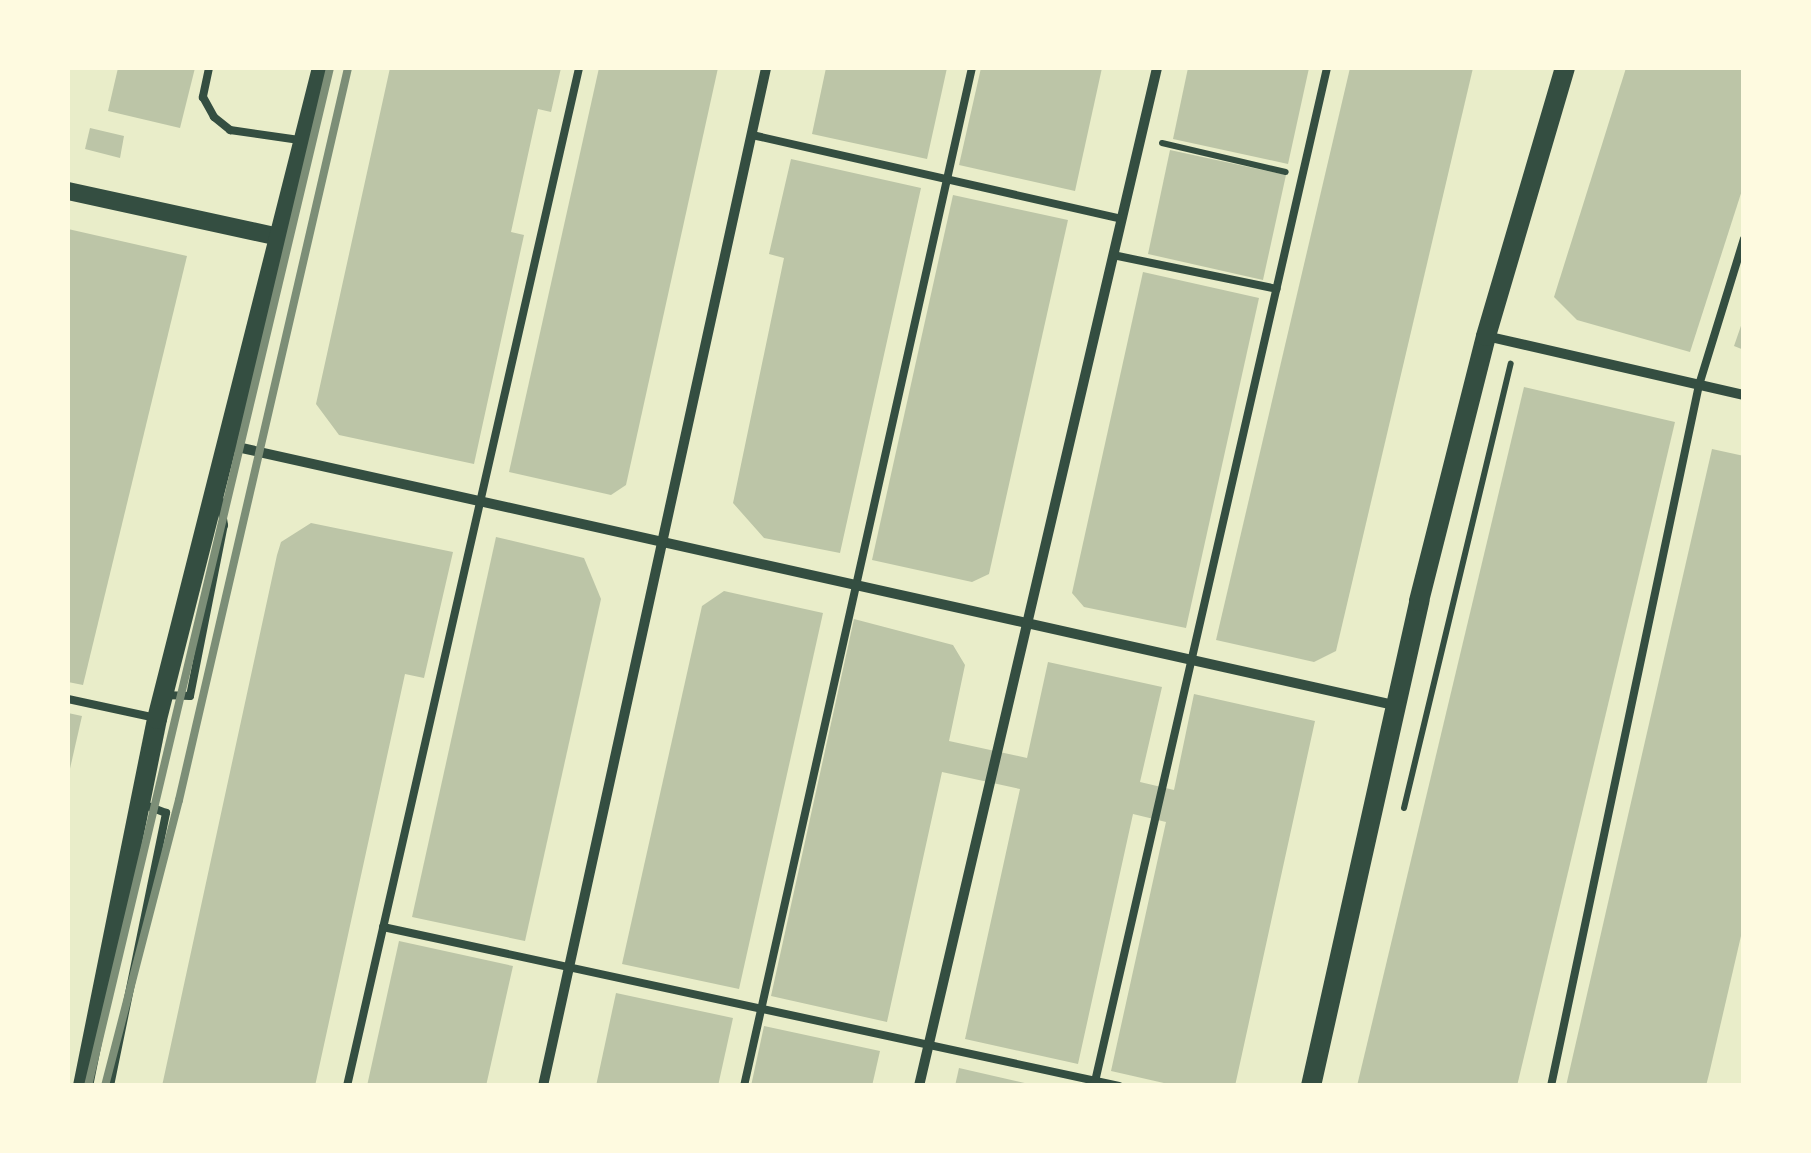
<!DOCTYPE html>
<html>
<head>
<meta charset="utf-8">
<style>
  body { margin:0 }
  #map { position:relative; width:1811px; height:1153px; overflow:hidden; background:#e9edc9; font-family:Figtree,sans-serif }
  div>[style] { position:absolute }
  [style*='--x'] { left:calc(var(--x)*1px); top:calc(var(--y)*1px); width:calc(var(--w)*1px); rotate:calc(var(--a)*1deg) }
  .building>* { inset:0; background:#bcc5a7 }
  .path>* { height:6px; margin:-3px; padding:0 3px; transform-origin:3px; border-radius:3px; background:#344e41 }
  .service>* { height:8px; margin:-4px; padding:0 4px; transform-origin:4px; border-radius:4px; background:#344e41 }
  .minor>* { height:10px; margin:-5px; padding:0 5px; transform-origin:5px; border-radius:5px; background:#344e41 }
  .tertiary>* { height:18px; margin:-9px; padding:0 9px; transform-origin:9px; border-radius:9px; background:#344e41 }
  .secondary>* { height:20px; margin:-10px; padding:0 10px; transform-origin:10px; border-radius:10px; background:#344e41 }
  .rail>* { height:8px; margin:-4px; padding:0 4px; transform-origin:4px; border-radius:4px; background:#7c8e77 }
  span { translate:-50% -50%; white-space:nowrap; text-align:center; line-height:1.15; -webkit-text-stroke:10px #fefae0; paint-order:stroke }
  .frame { position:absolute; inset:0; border:70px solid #fefae0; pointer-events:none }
</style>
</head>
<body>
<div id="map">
  <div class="building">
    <i style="clip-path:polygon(118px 68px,195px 68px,180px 128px,108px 111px)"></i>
    <i style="clip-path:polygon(390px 68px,561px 68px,551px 112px,538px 109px,511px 232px,524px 235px,474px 464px,339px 435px,316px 404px)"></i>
    <i style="clip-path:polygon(599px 68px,718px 68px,626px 485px,611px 495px,509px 472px)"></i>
    <i style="clip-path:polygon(826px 68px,947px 68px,927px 159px,812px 134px)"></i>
    <i style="clip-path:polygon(981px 68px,1102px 68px,1075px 191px,959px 165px)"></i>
    <i style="clip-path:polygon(1188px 68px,1309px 68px,1288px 164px,1173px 139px)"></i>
    <i style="clip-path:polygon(1350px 68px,1473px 68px,1336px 651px,1314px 662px,1216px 640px)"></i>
    <i style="clip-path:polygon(1626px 68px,1744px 68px,1744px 184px,1690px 352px,1577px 320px,1554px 297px)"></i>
    <i style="clip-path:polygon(90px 128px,124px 136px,120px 158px,85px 149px)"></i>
    <i style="clip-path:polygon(1170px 150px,1286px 175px,1263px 280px,1148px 254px)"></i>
    <i style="clip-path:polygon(791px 159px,921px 188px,840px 553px,764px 538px,733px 503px,784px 258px,769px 254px)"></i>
    <i style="clip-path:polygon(953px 195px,1068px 220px,989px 574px,972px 582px,872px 560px)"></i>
    <i style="clip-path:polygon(68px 229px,187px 256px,83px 685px,68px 682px)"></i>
    <i style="clip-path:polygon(1143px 272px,1259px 298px,1186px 628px,1084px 607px,1072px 593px)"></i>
    <i style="clip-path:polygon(1743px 320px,1744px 320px,1744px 350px,1734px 346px)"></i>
    <i style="clip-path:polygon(1524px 387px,1675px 422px,1638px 579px,1517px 1086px,1357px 1086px)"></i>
    <i style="clip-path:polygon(1712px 449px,1744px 456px,1744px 923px,1710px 1070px,1706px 1086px,1566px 1086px)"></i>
    <i style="clip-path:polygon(311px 523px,453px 552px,424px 678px,405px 674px,315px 1086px,162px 1086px,277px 555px,281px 542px)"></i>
    <i style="clip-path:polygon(496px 537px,584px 558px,601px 599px,525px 941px,412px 917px)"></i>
    <i style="clip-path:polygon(724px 591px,823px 613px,739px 989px,622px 964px,702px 606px)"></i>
    <i style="clip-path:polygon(854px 619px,953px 645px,965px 665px,949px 741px,1027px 758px,1048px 662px,1162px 687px,1140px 782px,1174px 790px,1194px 694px,1315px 721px,1235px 1086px,1177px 1086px,1111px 1071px,1166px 822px,1133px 814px,1078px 1064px,965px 1039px,1020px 789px,942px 772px,887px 1022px,771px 996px)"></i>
    <i style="clip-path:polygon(68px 713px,82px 716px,69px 773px,68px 773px)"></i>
    <i style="clip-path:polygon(399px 941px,513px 966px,486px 1086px,367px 1086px)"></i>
    <i style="clip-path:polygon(616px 993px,733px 1018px,718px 1086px,596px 1086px)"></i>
    <i style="clip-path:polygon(764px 1026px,880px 1051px,872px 1086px,751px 1086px)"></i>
    <i style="clip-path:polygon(959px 1068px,1029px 1084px,1029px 1086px,955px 1086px)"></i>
  </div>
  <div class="path">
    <i style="--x:1162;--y:143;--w:127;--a:13.2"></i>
    <i style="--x:1404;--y:808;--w:457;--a:-76.5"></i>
  </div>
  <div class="service">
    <i style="--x:209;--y:68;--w:30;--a:102"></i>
    <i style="--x:203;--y:97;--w:23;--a:61"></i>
    <i style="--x:214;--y:117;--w:21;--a:39"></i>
    <i style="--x:230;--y:130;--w:70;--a:8.2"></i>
    <i style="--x:752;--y:135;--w:379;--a:12.8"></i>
    <i style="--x:1113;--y:255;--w:167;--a:11.7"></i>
    <i style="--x:164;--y:695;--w:26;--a:2"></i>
    <i style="--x:190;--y:696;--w:174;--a:-78.8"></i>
    <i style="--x:224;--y:525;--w:25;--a:-99"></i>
    <i style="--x:68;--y:699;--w:90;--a:12.2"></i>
    <i style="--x:383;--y:927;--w:753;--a:12.19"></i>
    <i style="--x:110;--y:1086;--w:279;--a:-78.4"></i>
    <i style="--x:166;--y:813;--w:28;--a:-159"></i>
    <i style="--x:347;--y:1086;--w:1044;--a:-77.16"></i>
    <i style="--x:744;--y:1086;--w:1043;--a:-77.38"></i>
    <i style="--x:1094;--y:1086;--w:1044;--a:-77.11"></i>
    <i style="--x:1551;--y:1086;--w:716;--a:-78.08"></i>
    <i style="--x:1699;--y:385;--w:153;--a:-72.9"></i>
  </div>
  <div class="minor">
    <i style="--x:1486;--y:336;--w:265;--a:12.9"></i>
    <i style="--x:228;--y:445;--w:1195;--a:12.57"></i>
    <i style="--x:543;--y:1086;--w:1042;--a:-77.64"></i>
    <i style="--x:919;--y:1086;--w:1045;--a:-76.84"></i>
  </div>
  <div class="tertiary">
    <i style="--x:68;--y:191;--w:216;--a:12.3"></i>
  </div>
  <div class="secondary">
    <i style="--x:83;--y:1086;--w:374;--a:-78.6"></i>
    <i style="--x:157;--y:719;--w:672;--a:-75.78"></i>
    <i style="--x:1311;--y:1086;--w:497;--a:-77.4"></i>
    <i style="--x:1419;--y:601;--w:273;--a:-75.8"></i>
    <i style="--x:1486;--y:336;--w:279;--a:-73.6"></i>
  </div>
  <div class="rail">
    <i style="--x:88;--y:1086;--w:1046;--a:-76.63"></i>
    <i style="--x:105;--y:1086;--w:295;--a:-75.5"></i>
    <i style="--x:179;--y:800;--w:751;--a:-77"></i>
  </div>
  <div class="frame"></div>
</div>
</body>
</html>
